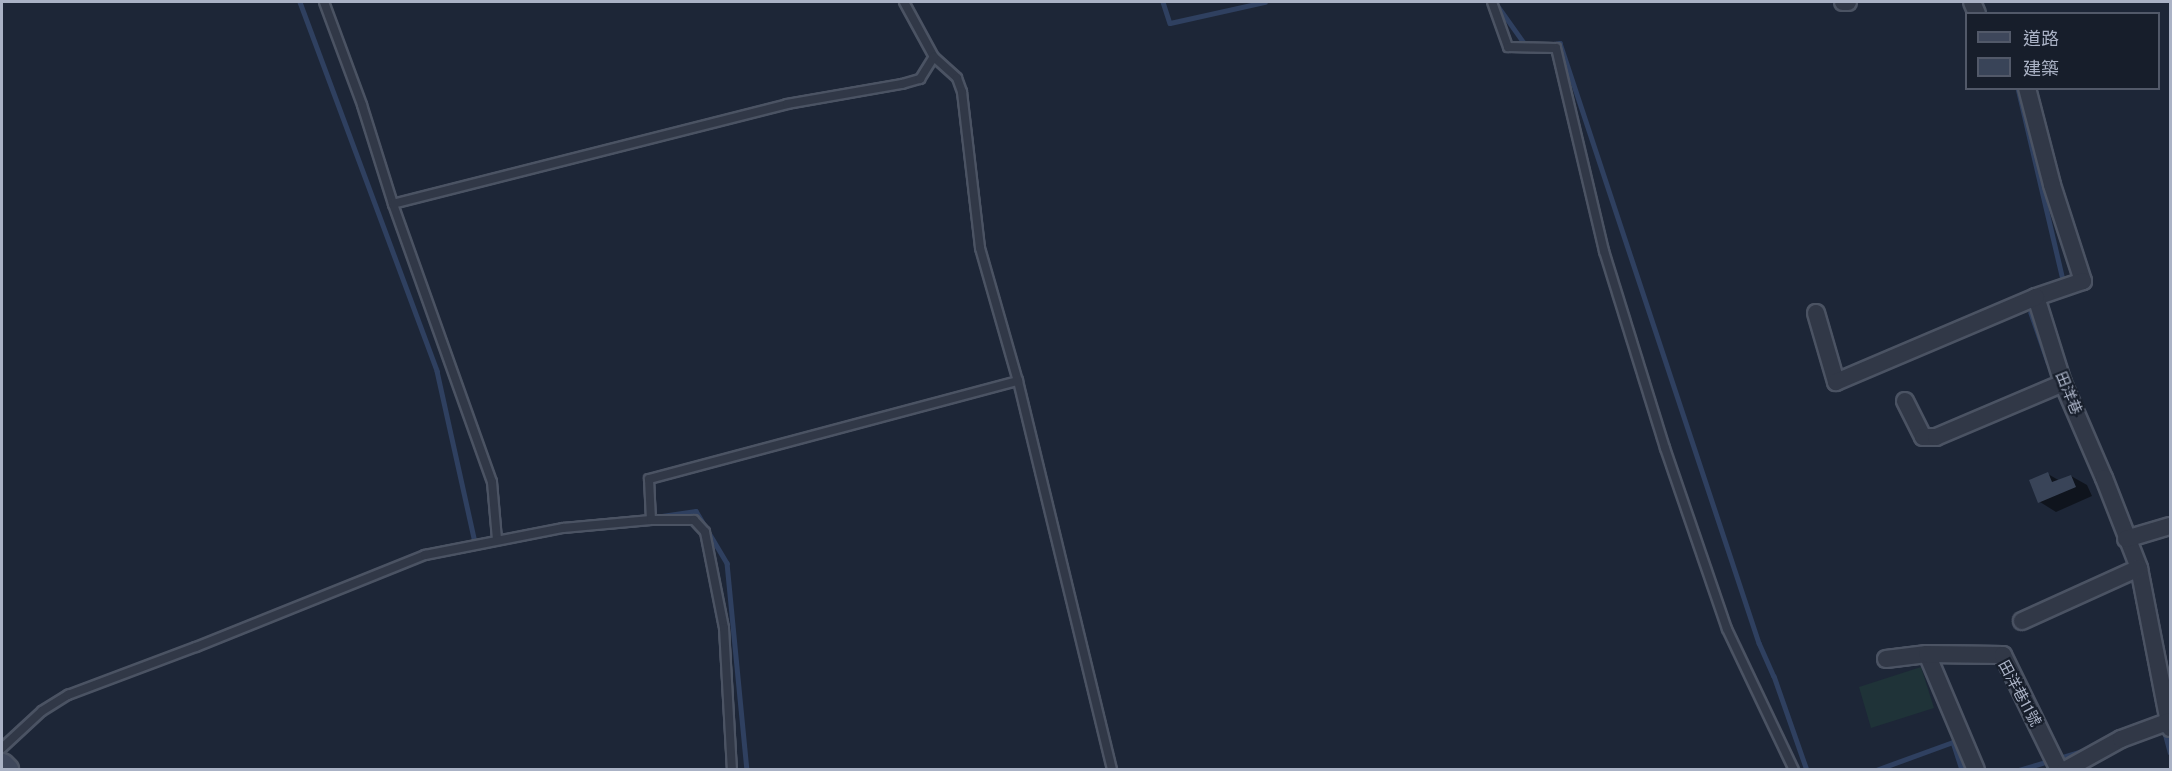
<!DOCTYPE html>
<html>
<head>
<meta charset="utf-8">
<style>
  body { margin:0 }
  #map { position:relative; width:2172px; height:771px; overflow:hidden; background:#1d2637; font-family:"Public Sans","Noto Sans TC",sans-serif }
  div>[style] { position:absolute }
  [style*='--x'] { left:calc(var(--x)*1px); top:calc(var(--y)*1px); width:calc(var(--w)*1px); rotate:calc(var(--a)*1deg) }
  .green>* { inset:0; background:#1f3338 }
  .shadow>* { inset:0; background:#0007 }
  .stream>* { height:4.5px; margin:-2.25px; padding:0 2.25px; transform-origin:2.25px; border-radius:2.25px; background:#2f4060 }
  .building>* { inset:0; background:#394458 }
  .roads { filter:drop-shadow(2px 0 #4b5363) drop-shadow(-2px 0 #4b5363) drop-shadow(0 2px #4b5363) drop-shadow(0 -2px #4b5363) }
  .lane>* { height:8px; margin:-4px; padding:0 4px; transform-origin:4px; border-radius:4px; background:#313847 }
  .street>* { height:16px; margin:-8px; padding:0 8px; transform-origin:8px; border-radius:8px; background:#313847 }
  .secondary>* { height:24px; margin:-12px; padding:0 12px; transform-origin:12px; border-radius:12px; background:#3e475b }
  span { translate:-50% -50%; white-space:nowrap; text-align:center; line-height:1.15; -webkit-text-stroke:4.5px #171e2b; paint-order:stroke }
  .street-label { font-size:15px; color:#aab2c5 }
  .frame { position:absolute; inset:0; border:3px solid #aab2c5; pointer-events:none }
  .legend { position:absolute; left:1965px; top:12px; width:195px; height:78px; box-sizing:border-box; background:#171e2b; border:2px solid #525969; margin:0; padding:8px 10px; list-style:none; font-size:18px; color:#aab2c5 }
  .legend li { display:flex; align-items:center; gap:12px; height:30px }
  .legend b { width:30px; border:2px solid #525969 }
</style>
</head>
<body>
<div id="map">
  <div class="green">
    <i style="clip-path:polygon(1921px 667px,1934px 708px,1871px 728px,1859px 687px)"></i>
  </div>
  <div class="shadow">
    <i style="clip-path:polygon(2048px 474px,2060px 481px,2071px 476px,2087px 485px,2092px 496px,2056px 512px,2040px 502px,2031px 481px)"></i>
  </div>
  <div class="stream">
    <i style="--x:300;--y:2;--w:394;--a:69.6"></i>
    <i style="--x:437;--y:371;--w:175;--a:77.5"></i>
    <i style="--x:475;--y:542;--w:5;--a:-11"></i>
    <i style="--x:1163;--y:2;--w:22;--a:72"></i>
    <i style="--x:1170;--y:23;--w:97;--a:-12.5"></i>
    <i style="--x:1495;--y:2;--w:55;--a:54.6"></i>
    <i style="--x:1548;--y:45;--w:12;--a:-9"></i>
    <i style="--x:1560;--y:43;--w:632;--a:71.65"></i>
    <i style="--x:1759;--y:643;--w:36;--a:66"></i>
    <i style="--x:1774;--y:676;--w:100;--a:70.7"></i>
    <i style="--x:2018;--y:88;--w:201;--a:76.8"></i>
    <i style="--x:2036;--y:309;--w:6;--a:141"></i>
    <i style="--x:2031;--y:313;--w:52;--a:70.9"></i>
    <i style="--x:655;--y:517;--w:41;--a:-8.3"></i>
    <i style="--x:696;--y:511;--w:61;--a:59.2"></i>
    <i style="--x:727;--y:563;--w:208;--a:84.5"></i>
    <i style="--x:2164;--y:729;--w:24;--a:75"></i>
    <i style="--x:1876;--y:770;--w:82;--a:-20"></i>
    <i style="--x:1953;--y:742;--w:29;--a:72"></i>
    <i style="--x:2019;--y:770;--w:73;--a:-16.7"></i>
  </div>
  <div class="building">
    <i style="clip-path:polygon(2048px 472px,2052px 482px,2071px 475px,2076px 487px,2038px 503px,2029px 480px)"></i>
  </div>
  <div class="roads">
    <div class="lane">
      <i style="--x:324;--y:2;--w:110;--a:69.7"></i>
      <i style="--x:362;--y:105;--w:104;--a:72.6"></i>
      <i style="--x:393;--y:204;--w:295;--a:70.4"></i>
      <i style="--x:492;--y:482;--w:57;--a:85"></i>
      <i style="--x:904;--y:2;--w:63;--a:61.4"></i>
      <i style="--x:934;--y:57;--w:31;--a:42"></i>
      <i style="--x:957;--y:78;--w:15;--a:70"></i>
      <i style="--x:962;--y:92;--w:157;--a:83.4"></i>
      <i style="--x:980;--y:248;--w:138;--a:74.1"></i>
      <i style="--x:1018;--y:381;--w:400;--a:76.4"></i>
      <i style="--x:1492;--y:2;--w:48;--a:70.4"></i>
      <i style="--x:1508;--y:47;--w:48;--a:1.2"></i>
      <i style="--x:1556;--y:48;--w:209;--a:76.7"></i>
      <i style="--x:1604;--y:251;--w:206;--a:72.8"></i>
      <i style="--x:1665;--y:448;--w:191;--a:71.1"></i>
      <i style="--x:1727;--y:629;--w:156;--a:64.6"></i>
      <i style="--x:393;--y:204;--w:406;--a:-14.2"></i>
      <i style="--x:787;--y:104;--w:117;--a:-9.9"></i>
      <i style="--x:902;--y:84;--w:19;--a:-16"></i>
      <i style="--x:920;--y:79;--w:26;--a:-58"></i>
      <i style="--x:651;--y:520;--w:41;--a:-92.8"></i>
      <i style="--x:649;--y:479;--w:382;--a:-14.9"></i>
      <i style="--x:2;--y:748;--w:54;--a:-42.8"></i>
      <i style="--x:42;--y:711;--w:31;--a:-32"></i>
      <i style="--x:68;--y:695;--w:137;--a:-20.6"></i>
      <i style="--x:196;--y:647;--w:247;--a:-21.9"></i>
      <i style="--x:425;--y:555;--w:141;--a:-11.1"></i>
      <i style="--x:563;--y:528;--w:88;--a:-5.2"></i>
      <i style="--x:651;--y:520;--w:43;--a:0"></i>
      <i style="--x:694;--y:520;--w:16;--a:47"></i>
      <i style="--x:705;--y:532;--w:98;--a:78.8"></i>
      <i style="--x:724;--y:628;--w:142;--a:86.8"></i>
    </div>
    <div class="street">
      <i style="--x:1843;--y:2;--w:5;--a:0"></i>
      <i style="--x:1972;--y:2;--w:13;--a:67"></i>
      <i style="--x:2027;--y:88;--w:100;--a:75.5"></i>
      <i style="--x:2052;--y:185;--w:101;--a:72.1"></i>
      <i style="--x:2083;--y:281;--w:50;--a:161.2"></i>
      <i style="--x:2036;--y:297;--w:90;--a:72.6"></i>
      <i style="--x:2063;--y:383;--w:103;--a:66.7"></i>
      <i style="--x:2104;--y:478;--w:97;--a:68.7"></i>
      <i style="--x:2139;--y:568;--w:163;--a:79"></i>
      <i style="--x:1816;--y:313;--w:72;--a:73.8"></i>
      <i style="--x:1836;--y:382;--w:217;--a:-23"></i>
      <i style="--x:1905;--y:401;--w:40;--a:63.4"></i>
      <i style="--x:1923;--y:437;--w:13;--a:0"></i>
      <i style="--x:1936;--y:437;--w:138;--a:-23"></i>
      <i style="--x:2126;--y:539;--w:46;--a:-16.5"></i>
      <i style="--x:2022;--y:621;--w:128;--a:-24.4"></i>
      <i style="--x:1927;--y:654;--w:126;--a:67.1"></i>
      <i style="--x:1886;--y:659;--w:41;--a:-7"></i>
      <i style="--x:1927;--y:654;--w:76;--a:0.8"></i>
      <i style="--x:2003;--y:655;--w:128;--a:64"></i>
      <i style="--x:2065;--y:770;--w:64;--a:-29"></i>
      <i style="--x:2121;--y:739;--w:52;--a:-20.2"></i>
    </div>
    <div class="secondary">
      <i style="--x:2;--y:766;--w:6;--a:45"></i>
    </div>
  </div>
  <div class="street-label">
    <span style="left:2069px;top:393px;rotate:68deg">田洋巷</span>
    <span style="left:2020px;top:693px;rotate:62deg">田洋巷11號</span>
  </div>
  <div class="frame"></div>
  <ul class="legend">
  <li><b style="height:8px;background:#3e475b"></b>道路</li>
  <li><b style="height:16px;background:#394458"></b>建築</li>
  </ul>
</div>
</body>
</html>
